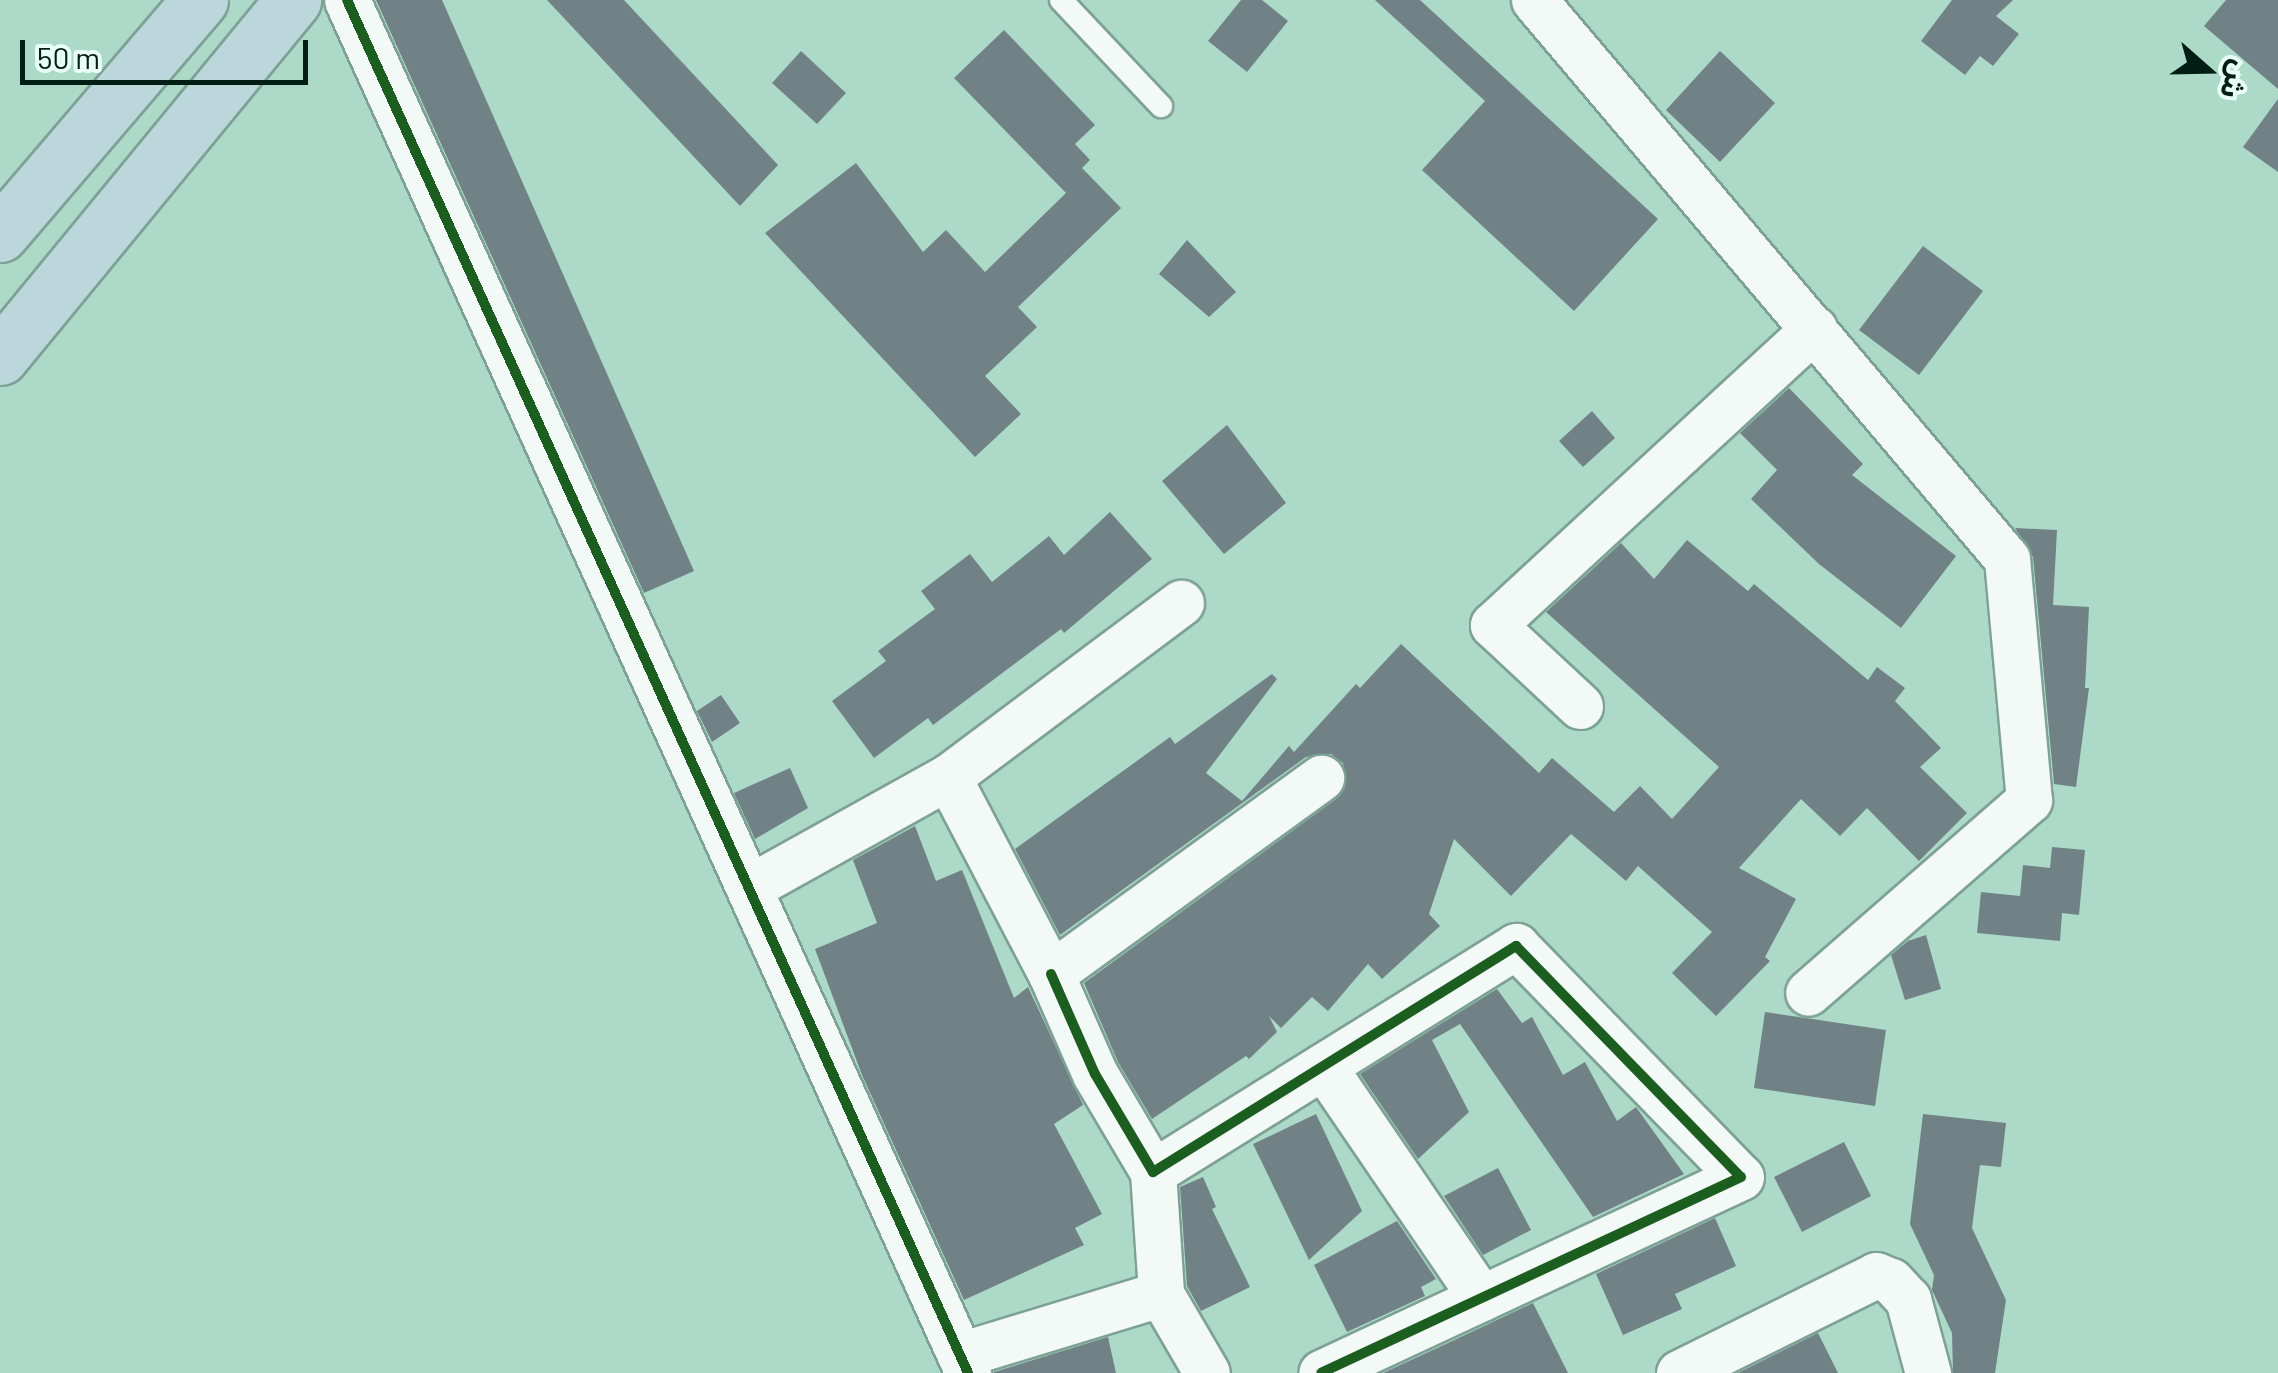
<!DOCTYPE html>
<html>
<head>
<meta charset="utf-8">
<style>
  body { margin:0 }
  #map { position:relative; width:2278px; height:1373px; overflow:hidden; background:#add9c8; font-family:Barlow,"Noto Sans Arabic",sans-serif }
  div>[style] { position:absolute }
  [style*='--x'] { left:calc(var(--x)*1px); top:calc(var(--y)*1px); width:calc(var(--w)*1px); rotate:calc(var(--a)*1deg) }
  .building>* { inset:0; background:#708286 }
  .roads { filter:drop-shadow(2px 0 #7ea195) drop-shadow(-2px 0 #7ea195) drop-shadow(0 2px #7ea195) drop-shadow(0 -2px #7ea195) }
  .service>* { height:22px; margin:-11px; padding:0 11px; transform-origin:11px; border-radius:11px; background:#f3f9f7 }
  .minor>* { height:45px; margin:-22.5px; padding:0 22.5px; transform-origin:22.5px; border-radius:22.5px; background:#f3f9f7 }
  .motorway>* { height:55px; margin:-27.5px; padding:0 27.5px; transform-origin:27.5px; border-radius:27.5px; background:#bcd7dc }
  .cycleway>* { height:10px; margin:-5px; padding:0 5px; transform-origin:5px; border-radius:5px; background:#1b5e20 }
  span { translate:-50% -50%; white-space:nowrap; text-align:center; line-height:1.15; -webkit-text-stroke:10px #e8fff5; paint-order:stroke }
  .north { position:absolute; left:2158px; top:20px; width:100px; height:100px; -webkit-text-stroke:8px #e8fff5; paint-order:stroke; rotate:110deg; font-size:28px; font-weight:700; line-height:40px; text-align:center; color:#001e14 }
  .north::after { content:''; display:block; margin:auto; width:35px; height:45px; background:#001e14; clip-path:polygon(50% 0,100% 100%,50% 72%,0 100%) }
  .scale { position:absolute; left:20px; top:40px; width:288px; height:45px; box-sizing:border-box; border:5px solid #001e14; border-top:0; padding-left:12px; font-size:30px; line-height:35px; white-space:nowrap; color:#001e14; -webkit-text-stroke:8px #e8fff5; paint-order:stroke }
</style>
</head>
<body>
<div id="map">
  <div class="building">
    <i style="clip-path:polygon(376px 0,442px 0,694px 571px,644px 593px)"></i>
    <i style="clip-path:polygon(547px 0,624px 0,778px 165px,740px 206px)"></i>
    <i style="clip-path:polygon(1241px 0,1262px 0,1288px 21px,1247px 72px,1208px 41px)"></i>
    <i style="clip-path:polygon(1375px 0,1420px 0,1658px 219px,1574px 311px,1422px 170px,1485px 101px)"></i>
    <i style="clip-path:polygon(1952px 0,2013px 0,1996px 16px,2019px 34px,1993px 66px,1980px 56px,1965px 75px,1921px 41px)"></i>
    <i style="clip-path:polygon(2226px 0,2278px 0,2278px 89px,2204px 26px)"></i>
    <i style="clip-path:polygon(1004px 30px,1095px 125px,1075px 144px,1090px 160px,1082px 168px,1121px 208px,1018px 307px,1037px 327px,985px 376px,1021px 414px,975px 457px,765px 233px,856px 163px,923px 252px,946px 230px,985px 272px,1066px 193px,954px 78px)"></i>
    <i style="clip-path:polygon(801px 51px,846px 93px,817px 124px,772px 83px)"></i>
    <i style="clip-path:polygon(1720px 51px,1775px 103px,1720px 162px,1666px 110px)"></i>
    <i style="clip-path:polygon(2278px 99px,2278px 172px,2243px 147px)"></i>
    <i style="clip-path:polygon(1187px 240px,1236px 292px,1209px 317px,1159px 274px)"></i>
    <i style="clip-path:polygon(1923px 246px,1983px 291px,1919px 375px,1859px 330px)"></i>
    <i style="clip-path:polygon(1789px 388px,1863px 464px,1852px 475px,1956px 556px,1901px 628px,1819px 564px,1751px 499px,1777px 470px,1740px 433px)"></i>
    <i style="clip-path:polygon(1592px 411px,1615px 438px,1583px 467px,1559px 441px)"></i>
    <i style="clip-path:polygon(1227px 425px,1286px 503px,1224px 554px,1162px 481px)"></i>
    <i style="clip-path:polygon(1110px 512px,1152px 559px,1064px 633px,1061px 629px,933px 725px,928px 718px,874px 758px,832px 701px,886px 661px,878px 651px,935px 609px,921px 591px,970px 554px,992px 582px,1049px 536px,1064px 555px)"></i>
    <i style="clip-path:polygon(2015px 528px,2057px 530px,2053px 605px,2089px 607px,2085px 688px,2089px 688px,2076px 787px,2054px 784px,2033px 557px)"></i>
    <i style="clip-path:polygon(1687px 540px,1748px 591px,1754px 584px,1868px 680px,1877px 667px,1905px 688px,1895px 701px,1941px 748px,1920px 767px,1967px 813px,1919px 861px,1867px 808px,1840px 836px,1801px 799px,1739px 868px,1796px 899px,1765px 957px,1770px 961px,1716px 1016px,1672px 973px,1712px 932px,1638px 866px,1626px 881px,1571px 834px,1511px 896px,1454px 839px,1429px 914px,1440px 926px,1382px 979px,1368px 964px,1328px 1011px,1312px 997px,1281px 1028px,1269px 1016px,1277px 1032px,1249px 1059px,1246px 1056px,1152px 1119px,1118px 1062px,1084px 983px,1336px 799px,1345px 788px,1343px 763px,1331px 754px,1306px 757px,1060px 935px,1015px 849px,1170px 737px,1175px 744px,1272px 674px,1277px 679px,1206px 773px,1242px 801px,1289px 746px,1294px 752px,1356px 684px,1360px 688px,1401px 644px,1539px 773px,1552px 758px,1614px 812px,1640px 786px,1672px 819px,1719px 767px,1546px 612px,1621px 543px,1654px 579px)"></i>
    <i style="clip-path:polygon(721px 695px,740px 723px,712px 742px,697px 711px)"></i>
    <i style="clip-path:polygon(790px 768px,808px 808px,755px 839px,734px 793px)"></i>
    <i style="clip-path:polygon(915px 826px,936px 881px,962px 870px,1014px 998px,1028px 987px,1083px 1105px,1054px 1124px,1102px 1214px,1075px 1228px,1084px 1245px,964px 1300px,862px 1075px,815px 949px,877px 923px,853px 860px)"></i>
    <i style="clip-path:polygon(2052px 847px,2085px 850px,2079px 915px,2062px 913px,2060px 941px,1977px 933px,1981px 892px,2020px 896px,2023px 865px,2050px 868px)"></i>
    <i style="clip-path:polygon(1926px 935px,1941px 989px,1905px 1000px,1891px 955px,1908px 941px)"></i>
    <i style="clip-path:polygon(1497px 989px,1522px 1023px,1532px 1017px,1563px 1075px,1585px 1062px,1617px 1121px,1636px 1107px,1684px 1174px,1593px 1217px,1460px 1024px,1432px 1040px,1469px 1112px,1418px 1159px,1360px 1074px)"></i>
    <i style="clip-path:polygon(1765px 1012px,1886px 1030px,1875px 1106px,1754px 1088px)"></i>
    <i style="clip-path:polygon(1316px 1114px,1362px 1211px,1309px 1260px,1253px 1144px)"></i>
    <i style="clip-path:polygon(1923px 1114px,2006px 1123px,2001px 1167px,1980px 1165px,1972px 1228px,2006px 1300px,1995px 1373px,1953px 1373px,1952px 1333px,1932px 1290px,1934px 1275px,1910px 1224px)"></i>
    <i style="clip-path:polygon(1844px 1142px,1871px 1196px,1802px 1232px,1774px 1177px)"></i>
    <i style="clip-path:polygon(1498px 1168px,1531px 1230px,1483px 1255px,1444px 1196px)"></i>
    <i style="clip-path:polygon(1203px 1177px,1216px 1207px,1212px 1209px,1250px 1287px,1201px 1311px,1187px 1286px,1180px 1187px)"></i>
    <i style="clip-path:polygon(1715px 1218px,1736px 1266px,1675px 1294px,1682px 1309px,1623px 1335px,1596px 1274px)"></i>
    <i style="clip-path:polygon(1397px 1221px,1436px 1279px,1421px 1287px,1425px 1296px,1347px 1332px,1314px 1265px)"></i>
    <i style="clip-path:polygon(1533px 1303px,1568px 1373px,1383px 1373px,1448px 1343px)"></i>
    <i style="clip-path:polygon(1818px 1333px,1838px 1373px,1738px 1373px)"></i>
    <i style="clip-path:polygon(1108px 1337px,1116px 1373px,994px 1373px,994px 1372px)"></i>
  </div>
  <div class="roads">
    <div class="service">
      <i style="--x:1061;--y:0;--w:146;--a:46.7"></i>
    </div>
    <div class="minor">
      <i style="--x:347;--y:0;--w:1507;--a:65.66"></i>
      <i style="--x:1534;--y:0;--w:732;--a:49.76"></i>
      <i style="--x:2007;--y:559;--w:242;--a:84.8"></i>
      <i style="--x:2029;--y:800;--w:293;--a:138.9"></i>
      <i style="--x:1580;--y:706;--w:119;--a:-137"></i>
      <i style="--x:1493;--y:625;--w:437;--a:-42.7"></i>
      <i style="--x:948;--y:777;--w:291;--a:-36.8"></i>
      <i style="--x:750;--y:887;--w:227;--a:-29.1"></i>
      <i style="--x:948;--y:777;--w:222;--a:62.4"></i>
      <i style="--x:1051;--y:974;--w:334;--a:-36"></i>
      <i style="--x:1051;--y:974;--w:109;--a:66.3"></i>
      <i style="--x:1095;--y:1074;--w:114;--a:59.4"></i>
      <i style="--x:1153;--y:1172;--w:428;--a:-31.9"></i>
      <i style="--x:1516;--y:946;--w:322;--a:45.8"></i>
      <i style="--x:1741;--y:1177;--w:463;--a:155"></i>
      <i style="--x:1323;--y:1066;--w:281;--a:55.7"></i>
      <i style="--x:1153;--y:1172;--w:122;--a:86.2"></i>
      <i style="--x:963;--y:1354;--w:207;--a:-16.9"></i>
      <i style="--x:1161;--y:1294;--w:91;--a:59.8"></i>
      <i style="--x:1679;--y:1373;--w:220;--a:-26.4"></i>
      <i style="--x:1876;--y:1275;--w:16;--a:22"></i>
      <i style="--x:1891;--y:1281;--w:25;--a:47"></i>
      <i style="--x:1908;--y:1299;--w:77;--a:74.9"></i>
    </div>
    <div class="motorway">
      <i style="--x:0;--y:234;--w:308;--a:-49.5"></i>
      <i style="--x:0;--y:357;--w:462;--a:-50.6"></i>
    </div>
  </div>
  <div class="cycleway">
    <i style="--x:347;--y:0;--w:1507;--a:65.66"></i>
    <i style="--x:1051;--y:974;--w:109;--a:66.3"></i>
    <i style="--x:1095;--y:1074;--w:114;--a:59.4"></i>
    <i style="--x:1153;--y:1172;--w:428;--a:-31.9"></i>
    <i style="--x:1516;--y:946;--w:322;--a:45.8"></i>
    <i style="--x:1741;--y:1177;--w:463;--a:155"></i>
  </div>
  <div class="north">ش</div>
  <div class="scale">50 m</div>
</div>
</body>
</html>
